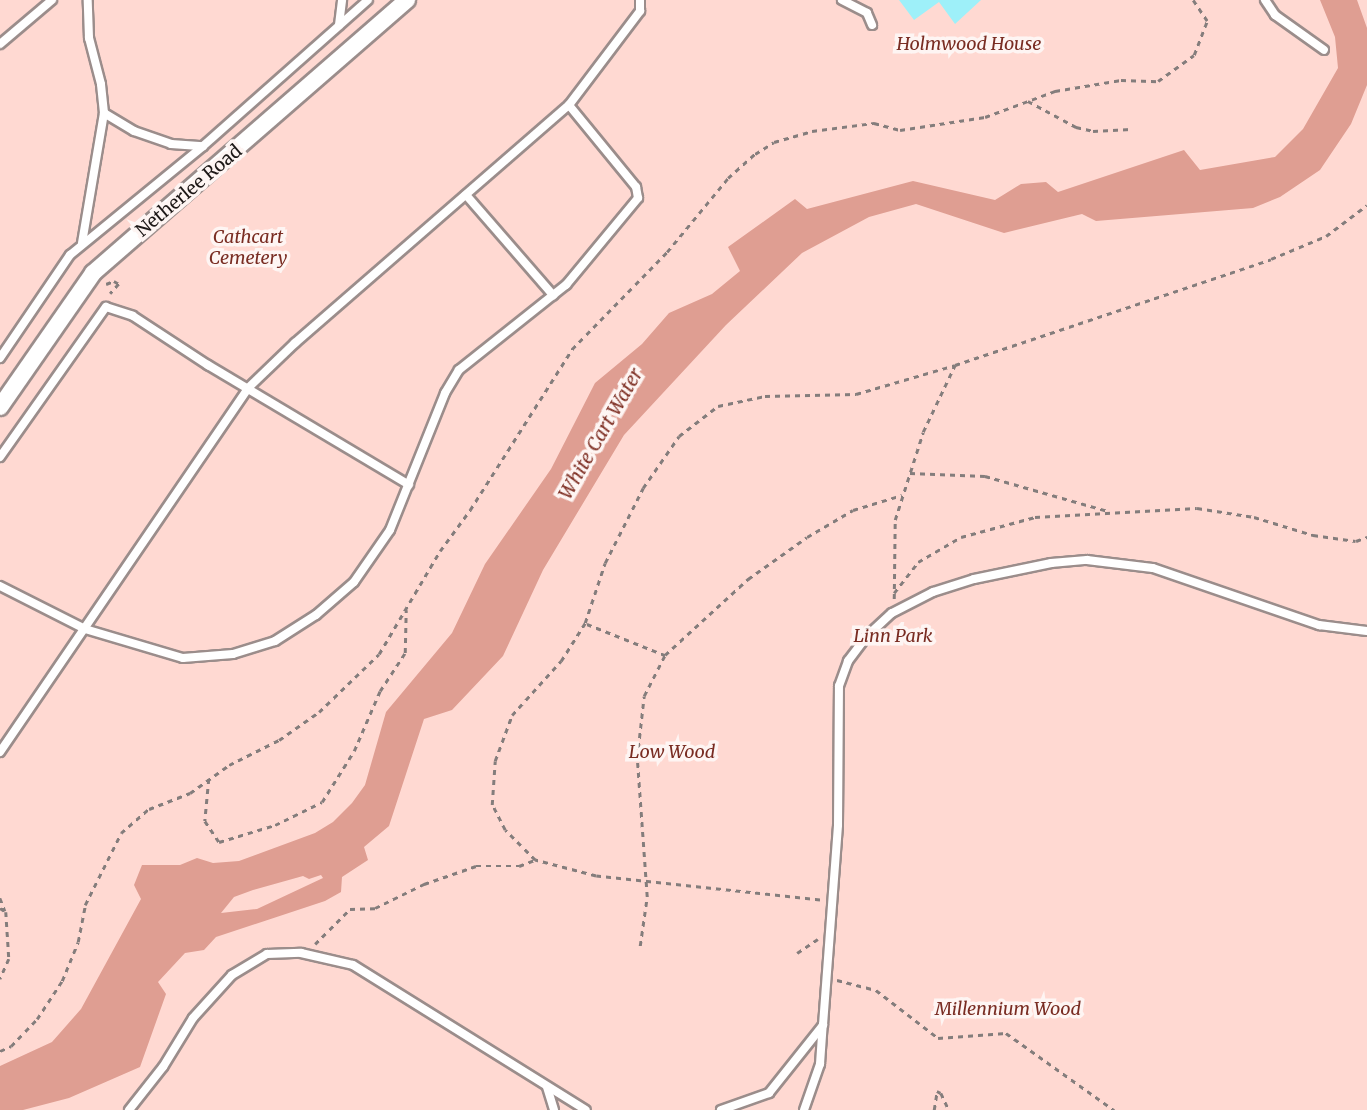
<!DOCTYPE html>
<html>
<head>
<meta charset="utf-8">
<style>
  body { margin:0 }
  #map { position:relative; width:1367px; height:1110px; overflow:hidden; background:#fef5f3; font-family:Merriweather,serif }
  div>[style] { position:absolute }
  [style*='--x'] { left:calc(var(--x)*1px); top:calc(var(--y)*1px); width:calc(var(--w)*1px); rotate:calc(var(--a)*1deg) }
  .green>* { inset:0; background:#ffd9d2 }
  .water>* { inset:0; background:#df9e92 }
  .building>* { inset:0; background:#9ef0f9 }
  .path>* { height:2.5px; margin-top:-1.25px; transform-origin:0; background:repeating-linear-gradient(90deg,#847d7c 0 5px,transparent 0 10px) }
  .roads { filter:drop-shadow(2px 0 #9b8d8b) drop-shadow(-2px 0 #9b8d8b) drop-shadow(0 2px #9b8d8b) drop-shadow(0 -2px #9b8d8b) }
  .lane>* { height:8px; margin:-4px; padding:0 4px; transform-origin:4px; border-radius:4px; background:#fff }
  .street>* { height:16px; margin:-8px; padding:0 8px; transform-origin:8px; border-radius:8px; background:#fff }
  span { translate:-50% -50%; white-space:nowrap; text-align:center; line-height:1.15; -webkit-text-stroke:7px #fef5f3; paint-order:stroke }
  .park-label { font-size:18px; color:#792c22; font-style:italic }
  .street-label { font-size:18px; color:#1d1817 }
  .water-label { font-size:19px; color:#803227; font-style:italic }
</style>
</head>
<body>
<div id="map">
  <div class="green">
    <i style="clip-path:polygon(0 0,1367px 0,1367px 1110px,0 1110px)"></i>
  </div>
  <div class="water">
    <i style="clip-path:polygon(evenodd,1320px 0,1357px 0,1367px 28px,1367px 85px,1351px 124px,1320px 170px,1280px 197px,1253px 208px,1096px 221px,1082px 214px,1004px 233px,916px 204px,869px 217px,802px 253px,726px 325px,624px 435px,543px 570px,503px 656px,452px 710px,424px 719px,389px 826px,364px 847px,368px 860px,342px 877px,341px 892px,325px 901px,216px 937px,204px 950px,185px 953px,158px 982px,166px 994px,140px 1067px,69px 1098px,23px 1110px,0 1110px,0 1066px,52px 1042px,81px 1009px,141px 899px,134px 885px,142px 865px,180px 865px,197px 858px,213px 863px,239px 861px,315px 833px,333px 822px,352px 803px,365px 785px,386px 712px,452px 633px,485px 564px,551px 469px,595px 383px,642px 344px,669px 313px,712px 294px,740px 271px,728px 247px,795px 199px,807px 209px,913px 181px,995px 200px,1021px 184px,1046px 182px,1058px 192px,1184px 150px,1200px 170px,1275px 157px,1303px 129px,1338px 68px,1335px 37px,1320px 0,321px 875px,323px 878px,257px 909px,221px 913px,234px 897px,253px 890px,303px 876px,309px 879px,321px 875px)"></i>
  </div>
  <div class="building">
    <i style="clip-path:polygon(899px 0,981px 0,955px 24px,939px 2px,914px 20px)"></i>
  </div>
  <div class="path">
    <i style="--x:1028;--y:101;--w:55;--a:28.4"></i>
    <i style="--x:1076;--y:127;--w:17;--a:13"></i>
    <i style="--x:1093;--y:131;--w:38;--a:-3"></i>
    <i style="--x:106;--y:284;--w:9;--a:-21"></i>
    <i style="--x:114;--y:281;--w:6;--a:31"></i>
    <i style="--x:119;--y:284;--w:13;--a:132"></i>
    <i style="--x:910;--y:473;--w:75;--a:2.3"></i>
    <i style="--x:985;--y:476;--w:128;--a:15.9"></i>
    <i style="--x:894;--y:593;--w:39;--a:-52"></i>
    <i style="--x:918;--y:562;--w:50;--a:-30.2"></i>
    <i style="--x:961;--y:537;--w:77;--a:-15.1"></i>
    <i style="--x:1035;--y:517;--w:162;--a:-3.2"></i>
    <i style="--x:1197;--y:508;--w:58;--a:9"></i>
    <i style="--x:1254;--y:517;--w:62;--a:17"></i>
    <i style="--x:1313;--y:535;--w:43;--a:7.9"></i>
    <i style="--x:1356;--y:541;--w:12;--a:-20"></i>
    <i style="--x:894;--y:599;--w:79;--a:-89.3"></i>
    <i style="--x:895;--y:520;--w:92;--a:-72.3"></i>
    <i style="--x:923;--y:432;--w:74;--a:-64.5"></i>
    <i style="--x:955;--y:365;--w:333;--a:-18.5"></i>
    <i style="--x:1271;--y:259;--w:60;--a:-22.7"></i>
    <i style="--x:1326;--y:236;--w:51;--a:-37.1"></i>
    <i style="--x:587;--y:624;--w:84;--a:21.7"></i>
    <i style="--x:209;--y:779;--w:42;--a:95.4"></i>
    <i style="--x:205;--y:821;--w:25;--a:56"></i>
    <i style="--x:219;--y:842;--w:59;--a:-16.9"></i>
    <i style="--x:275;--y:825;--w:52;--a:-26.1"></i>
    <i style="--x:322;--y:802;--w:60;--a:-57.9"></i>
    <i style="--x:354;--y:751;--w:65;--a:-66.6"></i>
    <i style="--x:380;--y:691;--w:45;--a:-56.7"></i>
    <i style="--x:405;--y:653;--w:43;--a:-88.7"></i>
    <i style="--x:0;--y:898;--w:14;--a:69"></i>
    <i style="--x:820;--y:900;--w:225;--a:-173.9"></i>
    <i style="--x:596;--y:876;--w:63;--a:-165.3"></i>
    <i style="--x:535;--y:860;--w:42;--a:-135"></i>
    <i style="--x:505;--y:830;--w:28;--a:-117"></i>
    <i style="--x:492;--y:805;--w:44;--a:-86.1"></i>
    <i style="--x:495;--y:761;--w:49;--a:-69.7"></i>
    <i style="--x:512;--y:715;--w:73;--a:-47.8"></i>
    <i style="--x:561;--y:661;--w:45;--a:-57.7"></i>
    <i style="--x:585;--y:623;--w:63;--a:-71.6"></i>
    <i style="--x:605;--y:563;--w:84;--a:-63.1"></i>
    <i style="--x:643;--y:488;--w:63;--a:-55.3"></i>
    <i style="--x:679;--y:436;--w:49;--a:-37.6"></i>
    <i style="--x:718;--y:406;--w:48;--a:-12"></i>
    <i style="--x:765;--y:396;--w:91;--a:-1.3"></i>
    <i style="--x:856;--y:394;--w:103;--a:-16.3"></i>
    <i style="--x:0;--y:908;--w:7;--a:34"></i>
    <i style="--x:6;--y:912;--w:47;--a:86.3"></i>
    <i style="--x:9;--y:959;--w:22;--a:114"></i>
    <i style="--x:315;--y:944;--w:49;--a:-45"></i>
    <i style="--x:350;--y:909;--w:25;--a:-2"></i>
    <i style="--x:375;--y:908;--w:55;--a:-26.1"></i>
    <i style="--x:424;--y:884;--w:55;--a:-19.1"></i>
    <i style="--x:476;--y:866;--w:43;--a:0"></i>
    <i style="--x:519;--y:866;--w:17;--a:-21"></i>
    <i style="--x:640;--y:946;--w:49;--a:-81.9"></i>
    <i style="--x:647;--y:897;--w:139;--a:-94.1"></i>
    <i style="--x:637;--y:758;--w:62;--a:-83.6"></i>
    <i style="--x:644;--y:696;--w:46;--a:-62.9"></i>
    <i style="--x:665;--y:655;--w:113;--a:-42.5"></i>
    <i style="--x:748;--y:579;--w:72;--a:-35.4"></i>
    <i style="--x:807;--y:537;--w:53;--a:-30.4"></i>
    <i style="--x:853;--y:510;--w:51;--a:-17"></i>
    <i style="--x:797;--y:953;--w:25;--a:-34"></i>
    <i style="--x:837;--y:980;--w:40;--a:14.4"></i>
    <i style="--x:876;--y:990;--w:78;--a:37.7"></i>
    <i style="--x:938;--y:1038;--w:68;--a:-4.2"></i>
    <i style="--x:1006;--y:1033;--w:133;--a:35.5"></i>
    <i style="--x:0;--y:1051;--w:12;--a:-24"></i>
    <i style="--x:11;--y:1046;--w:37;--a:-46"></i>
    <i style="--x:37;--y:1019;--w:45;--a:-56.7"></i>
    <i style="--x:62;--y:981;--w:42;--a:-67.7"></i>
    <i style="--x:78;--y:942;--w:38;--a:-79"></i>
    <i style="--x:85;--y:905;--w:80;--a:-63.4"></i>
    <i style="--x:121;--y:833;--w:37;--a:-41"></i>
    <i style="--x:149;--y:809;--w:44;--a:-21.3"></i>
    <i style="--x:190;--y:793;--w:48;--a:-35.7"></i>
    <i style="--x:229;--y:765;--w:56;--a:-26.6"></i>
    <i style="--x:279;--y:740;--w:49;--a:-35"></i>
    <i style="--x:319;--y:712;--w:83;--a:-44"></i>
    <i style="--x:379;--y:654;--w:120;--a:-59.4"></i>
    <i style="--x:440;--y:551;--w:51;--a:-53.8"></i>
    <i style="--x:470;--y:510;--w:191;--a:-57.6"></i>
    <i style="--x:572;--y:349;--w:136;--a:-45.6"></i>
    <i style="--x:667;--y:252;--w:96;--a:-50.5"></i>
    <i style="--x:728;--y:178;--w:36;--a:-42"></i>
    <i style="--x:755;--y:154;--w:22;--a:-32"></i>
    <i style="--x:774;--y:142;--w:40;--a:-16"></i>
    <i style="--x:812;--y:131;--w:63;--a:-7.4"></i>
    <i style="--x:874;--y:123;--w:27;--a:15"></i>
    <i style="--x:900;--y:130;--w:86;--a:-8.7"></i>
    <i style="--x:985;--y:117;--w:75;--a:-20.4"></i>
    <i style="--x:1055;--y:91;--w:67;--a:-9.5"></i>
    <i style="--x:1121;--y:80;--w:37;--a:2"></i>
    <i style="--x:1158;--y:81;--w:44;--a:-35.8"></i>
    <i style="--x:1194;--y:55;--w:36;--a:-69"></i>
    <i style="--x:1207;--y:21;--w:25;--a:-124"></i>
    <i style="--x:934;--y:1110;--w:19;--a:-81"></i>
    <i style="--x:937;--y:1091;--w:4;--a:27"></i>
    <i style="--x:941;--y:1093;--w:19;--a:65"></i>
  </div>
  <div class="roads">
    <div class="lane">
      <i style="--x:842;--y:0;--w:28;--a:27"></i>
      <i style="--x:867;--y:13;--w:13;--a:67"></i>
      <i style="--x:1265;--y:0;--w:18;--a:56"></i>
      <i style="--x:1275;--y:15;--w:60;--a:35.5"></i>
      <i style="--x:339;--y:25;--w:25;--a:-83"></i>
      <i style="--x:0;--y:44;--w:68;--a:-40.2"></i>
      <i style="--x:104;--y:113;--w:35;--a:31"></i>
      <i style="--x:134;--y:131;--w:39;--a:19"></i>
      <i style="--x:171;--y:144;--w:32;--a:4"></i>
      <i style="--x:466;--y:195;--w:133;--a:49"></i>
      <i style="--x:82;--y:243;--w:132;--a:-80.4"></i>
      <i style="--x:104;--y:113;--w:29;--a:-96"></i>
      <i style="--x:101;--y:84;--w:48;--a:-104.6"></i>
      <i style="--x:89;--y:38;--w:38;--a:-92"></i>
      <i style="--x:0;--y:358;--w:125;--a:-55.8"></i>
      <i style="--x:70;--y:255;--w:172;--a:-39.3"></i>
      <i style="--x:203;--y:146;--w:220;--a:-41.5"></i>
      <i style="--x:0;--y:457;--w:184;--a:-54.8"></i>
      <i style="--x:106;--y:307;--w:28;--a:18"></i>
      <i style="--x:133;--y:316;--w:90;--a:33.2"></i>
      <i style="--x:208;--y:365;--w:234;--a:30.8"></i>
      <i style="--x:0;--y:586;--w:95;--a:26.8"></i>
      <i style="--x:85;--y:629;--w:102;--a:16.5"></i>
      <i style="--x:183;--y:658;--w:50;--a:-4.6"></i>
      <i style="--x:233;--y:654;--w:44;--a:-17.2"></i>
      <i style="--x:275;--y:641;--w:49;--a:-32.4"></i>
      <i style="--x:316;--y:615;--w:50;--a:-41"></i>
      <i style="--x:354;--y:582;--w:63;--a:-55.3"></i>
      <i style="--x:390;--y:530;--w:148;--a:-68.1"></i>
      <i style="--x:445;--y:393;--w:27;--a:-59"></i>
      <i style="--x:459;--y:370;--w:137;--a:-38.5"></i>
      <i style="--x:566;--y:285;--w:113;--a:-50.4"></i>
      <i style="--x:638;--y:198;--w:11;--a:-100"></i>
      <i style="--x:636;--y:187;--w:106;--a:-129.3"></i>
      <i style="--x:0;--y:752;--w:440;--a:-55.7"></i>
      <i style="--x:248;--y:388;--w:65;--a:-43.8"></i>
      <i style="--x:295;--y:343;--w:363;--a:-41"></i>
      <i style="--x:569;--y:105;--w:118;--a:-52.9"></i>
      <i style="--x:640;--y:11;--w:11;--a:-90"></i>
      <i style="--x:547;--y:1087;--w:24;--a:73"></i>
      <i style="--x:129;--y:1110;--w:55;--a:-51.7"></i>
      <i style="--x:163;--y:1067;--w:57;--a:-58.5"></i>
      <i style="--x:193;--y:1018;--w:58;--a:-47.8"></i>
      <i style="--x:232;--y:975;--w:41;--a:-31"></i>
      <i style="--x:267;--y:954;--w:34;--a:-2"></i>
      <i style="--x:301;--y:953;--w:53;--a:13"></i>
      <i style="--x:353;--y:965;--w:274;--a:31.9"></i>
      <i style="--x:721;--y:1110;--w:51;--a:-19.5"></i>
      <i style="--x:769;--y:1093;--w:87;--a:-51.5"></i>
      <i style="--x:823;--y:1025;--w:201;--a:-85.7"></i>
      <i style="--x:838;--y:825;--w:139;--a:-89.6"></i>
      <i style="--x:839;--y:686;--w:27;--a:-70"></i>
      <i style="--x:848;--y:661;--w:30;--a:-53"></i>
      <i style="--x:866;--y:637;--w:35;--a:-43"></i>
      <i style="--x:892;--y:613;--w:46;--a:-27.1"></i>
      <i style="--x:933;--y:592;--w:43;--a:-17.6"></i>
      <i style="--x:974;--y:579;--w:79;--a:-11.7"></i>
      <i style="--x:1051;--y:563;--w:36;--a:-5"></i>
      <i style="--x:1087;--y:560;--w:66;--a:6.9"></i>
      <i style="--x:1153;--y:568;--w:176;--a:19"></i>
      <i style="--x:1319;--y:625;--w:48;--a:7.1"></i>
      <i style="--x:804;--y:1110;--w:49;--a:-70.8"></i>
      <i style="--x:820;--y:1064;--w:39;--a:-86"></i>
    </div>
    <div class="street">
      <i style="--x:0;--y:407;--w:163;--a:-55.2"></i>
      <i style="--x:93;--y:273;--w:416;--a:-41"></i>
    </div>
  </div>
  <div class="park-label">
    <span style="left:969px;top:44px">Holmwood House</span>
    <span style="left:248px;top:248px">Cathcart<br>Cemetery</span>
    <span style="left:893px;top:636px">Linn Park</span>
    <span style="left:672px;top:752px">Low Wood</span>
    <span style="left:1008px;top:1009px">Millennium Wood</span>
  </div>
  <div class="street-label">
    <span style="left:189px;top:191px;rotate:-40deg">Netherlee Road</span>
  </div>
  <div class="water-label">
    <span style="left:601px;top:434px;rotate:-60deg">White Cart Water</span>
  </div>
</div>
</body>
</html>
